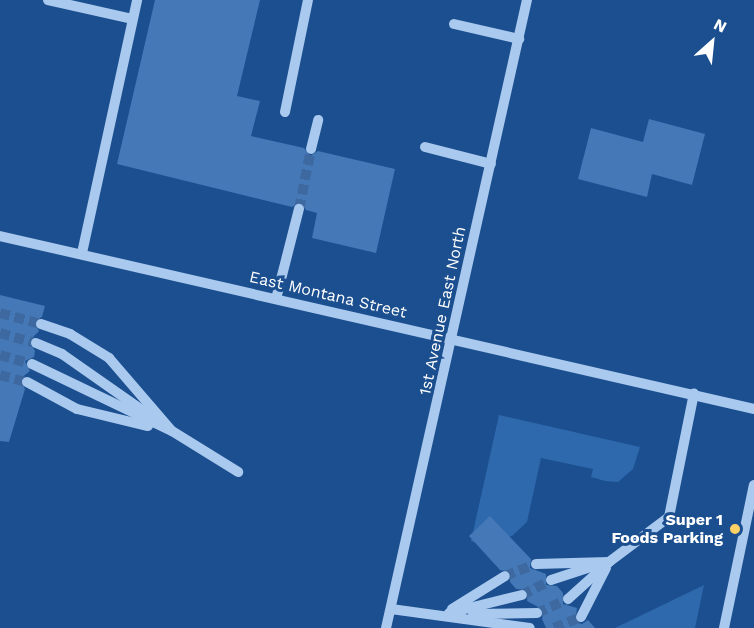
<!DOCTYPE html>
<html>
<head>
<meta charset="utf-8">
<style>
  body { margin:0 }
  #map { position:relative; width:754px; height:628px; overflow:hidden; background:#1b4f8f; font-family:"Work Sans",sans-serif }
  div>[style] { position:absolute }
  [style*='--x'] { left:calc(var(--x)*1px); top:calc(var(--y)*1px); width:calc(var(--w)*1px); rotate:calc(var(--a)*1deg) }
  .green>* { inset:0; background:#2e69ad }
  .building>* { inset:0; background:#4478b7 }
  .minor-tunnel>* { height:10px; margin-top:-5px; transform-origin:0; background:repeating-linear-gradient(90deg,#3d69a0 0 10px,transparent 0 15px) }
  .minor>* { height:10px; margin:-5px; padding:0 5px; transform-origin:5px; border-radius:5px; background:#a9c9ee }
  .dots>* { width:16px; height:16px; translate:-50% -50%; box-sizing:border-box; border:3px solid #1b4f8f; border-radius:50% }
  span { translate:-50% -50%; white-space:nowrap; text-align:center; line-height:1.15; -webkit-text-stroke:6px #1b4f8f; paint-order:stroke }
  .street-label { font-size:16px; color:#fff }
  .poi-label { font-size:16px; color:#fff; font-weight:700 }
  .right { translate:-100% -50%; text-align:right }
  .north { position:absolute; left:682px; top:12px; width:60px; height:60px; -webkit-text-stroke:4px #1b4f8f; paint-order:stroke; rotate:27deg; font-size:16px; font-weight:700; line-height:24px; text-align:center; color:#fff }
  .north::after { content:''; display:block; margin:auto; width:21px; height:27px; background:#fff; clip-path:polygon(50% 0,100% 100%,50% 72%,0 100%) }
</style>
</head>
<body>
<div id="map">
  <div class="green">
    <i style="clip-path:polygon(499px 415px,640px 447px,633px 469px,618px 482px,605px 481px,591px 477px,593px 469px,541px 458px,527px 522px,512px 536px,479px 544px,471px 541px)"></i>
    <i style="clip-path:polygon(704px 585px,695px 628px,615px 628px)"></i>
  </div>
  <div class="building">
    <i style="clip-path:polygon(155px 0,260px 0,237px 96px,260px 101px,251px 136px,304px 148px,310px 156px,318px 151px,395px 169px,376px 253px,312px 238px,317px 213px,306px 210px,301px 202px,292px 207px,117px 164px)"></i>
    <i style="clip-path:polygon(649px 119px,705px 134px,692px 185px,652px 174px,647px 197px,578px 179px,591px 128px,643px 142px)"></i>
    <i style="clip-path:polygon(0 295px,45px 306px,42px 317px,34px 322px,39px 331px,29px 341px,35px 351px,34px 357px,25px 361px,30px 371px,20px 379px,25px 389px,9px 442px,0 441px)"></i>
    <i style="clip-path:polygon(490px 516px,531px 559px,530px 568px,546px 574px,546px 585px,557px 586px,563px 593px,563px 604px,577px 608px,575px 622px,582px 624px,588px 620px,595px 628px,546px 628px,542px 619px,544px 610px,527px 601px,528px 590px,516px 589px,510px 582px,511px 572px,500px 570px,469px 536px)"></i>
  </div>
  <div class="minor-tunnel">
    <i style="--x:299;--y:209;--w:61;--a:-78.7"></i>
    <i style="--x:0;--y:313;--w:42;--a:15"></i>
    <i style="--x:0;--y:333;--w:37;--a:16"></i>
    <i style="--x:0;--y:355;--w:33;--a:16"></i>
    <i style="--x:0;--y:375;--w:28;--a:15"></i>
    <i style="--x:505;--y:576;--w:33;--a:-21"></i>
    <i style="--x:522;--y:595;--w:33;--a:-27"></i>
    <i style="--x:537;--y:613;--w:34;--a:-24"></i>
    <i style="--x:554;--y:628;--w:29;--a:-22"></i>
  </div>
  <div class="minor">
    <i style="--x:48;--y:0;--w:86;--a:12.7"></i>
    <i style="--x:454;--y:24;--w:67;--a:13"></i>
    <i style="--x:285;--y:112;--w:114;--a:-78.4"></i>
    <i style="--x:425;--y:147;--w:68;--a:14.4"></i>
    <i style="--x:311;--y:149;--w:30;--a:-76"></i>
    <i style="--x:0;--y:236;--w:774;--a:12.92"></i>
    <i style="--x:82;--y:253;--w:259;--a:-77.7"></i>
    <i style="--x:276;--y:299;--w:93;--a:-75.7"></i>
    <i style="--x:41;--y:324;--w:31;--a:19"></i>
    <i style="--x:70;--y:334;--w:46;--a:31.6"></i>
    <i style="--x:109;--y:358;--w:94;--a:49.3"></i>
    <i style="--x:36;--y:343;--w:28;--a:23"></i>
    <i style="--x:62;--y:354;--w:110;--a:35"></i>
    <i style="--x:32;--y:364;--w:155;--a:25.6"></i>
    <i style="--x:172;--y:431;--w:78;--a:31.8"></i>
    <i style="--x:27;--y:382;--w:57;--a:28.4"></i>
    <i style="--x:77;--y:409;--w:73;--a:13.5"></i>
    <i style="--x:536;--y:564;--w:73;--a:-1.6"></i>
    <i style="--x:551;--y:580;--w:45;--a:-18"></i>
    <i style="--x:568;--y:599;--w:55;--a:-42.1"></i>
    <i style="--x:609;--y:562;--w:75;--a:-36.9"></i>
    <i style="--x:669;--y:517;--w:126;--a:-78.6"></i>
    <i style="--x:391;--y:609;--w:140;--a:7.8"></i>
    <i style="--x:452;--y:609;--w:62;--a:-31.9"></i>
    <i style="--x:449;--y:613;--w:75;--a:-13.9"></i>
    <i style="--x:473;--y:614;--w:64;--a:-0.9"></i>
    <i style="--x:581;--y:617;--w:55;--a:-63"></i>
    <i style="--x:386;--y:628;--w:644;--a:-77.35"></i>
    <i style="--x:724;--y:628;--w:146;--a:-78.2"></i>
  </div>
  <div class="dots">
    <i style="left:735px;top:529px;background:#ffd166"></i>
  </div>
  <div class="street-label">
    <span style="left:328px;top:295px;rotate:13deg">East Montana Street</span>
    <span style="left:443px;top:311px;rotate:-78deg">1st Avenue East North</span>
  </div>
  <div class="poi-label">
    <span class="right" style="left:723px;top:529px">Super 1<br>Foods Parking</span>
  </div>
  <div class="north">N</div>
</div>
</body>
</html>
